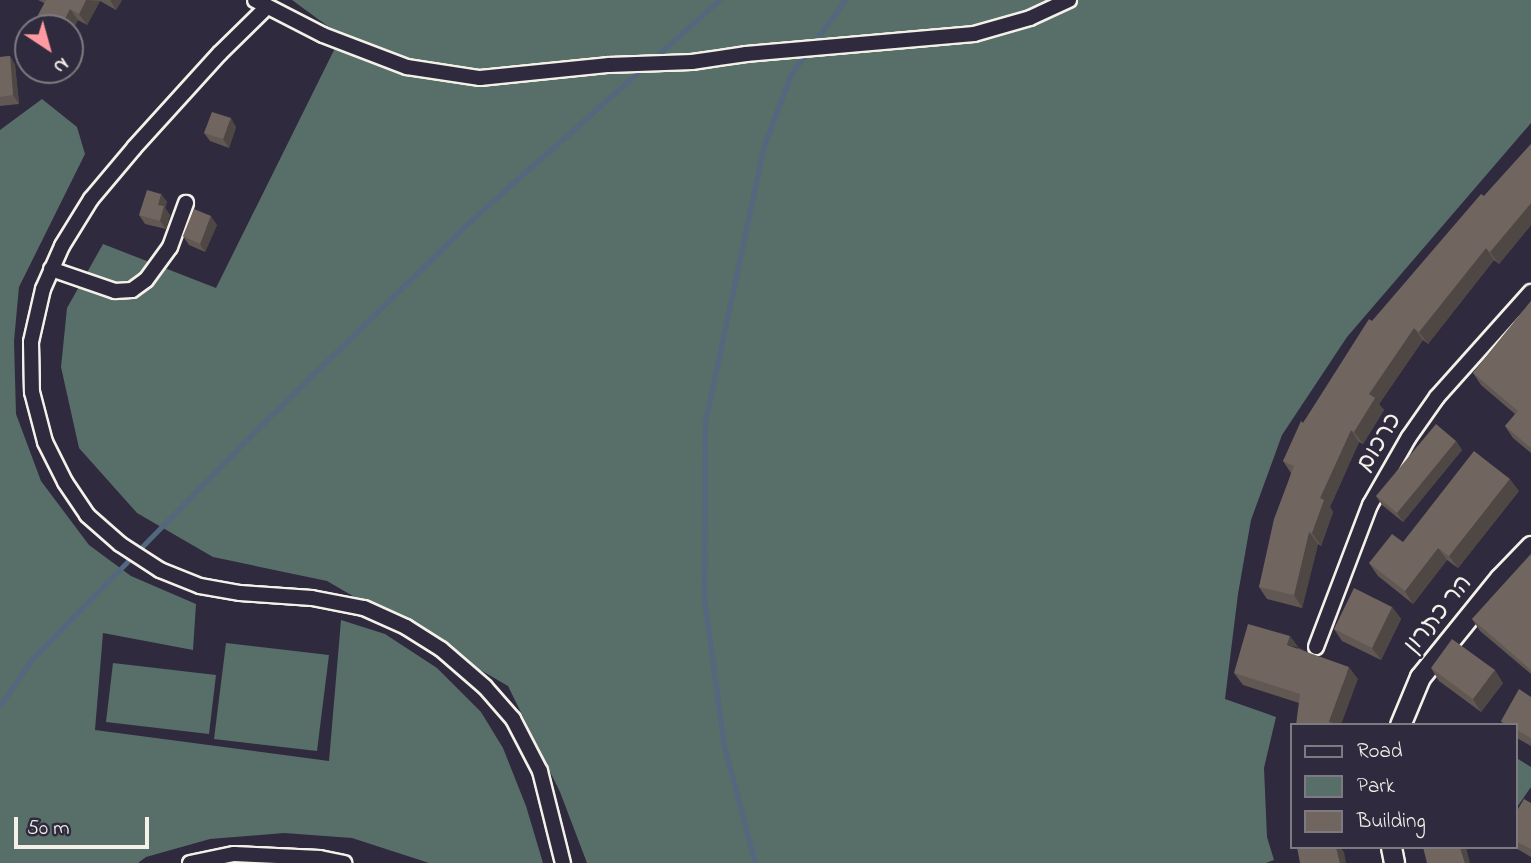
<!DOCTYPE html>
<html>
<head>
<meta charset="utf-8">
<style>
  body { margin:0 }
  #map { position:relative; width:1531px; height:863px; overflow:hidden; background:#2f2a3d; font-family:"Indie Flower","Playpen Sans Hebrew",sans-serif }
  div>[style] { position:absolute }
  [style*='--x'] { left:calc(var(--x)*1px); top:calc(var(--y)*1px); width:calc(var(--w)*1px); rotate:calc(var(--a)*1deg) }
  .green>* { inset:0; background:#586e68 }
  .stream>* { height:5px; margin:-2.5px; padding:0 2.5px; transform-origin:2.5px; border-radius:2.5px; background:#53677e }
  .roads { filter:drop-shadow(2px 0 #f4f1e8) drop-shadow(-2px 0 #f4f1e8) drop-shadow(0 2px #f4f1e8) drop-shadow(0 -2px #f4f1e8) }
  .minor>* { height:14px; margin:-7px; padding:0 7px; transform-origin:7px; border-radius:7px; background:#2f2a3d }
  .tertiary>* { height:19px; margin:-9.5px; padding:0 9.5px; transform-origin:9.5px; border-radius:9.5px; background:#2f2a3d }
  .wall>* { inset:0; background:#615753 }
  .shaded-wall>* { inset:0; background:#4f4743 }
  .building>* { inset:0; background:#716560 }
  span { translate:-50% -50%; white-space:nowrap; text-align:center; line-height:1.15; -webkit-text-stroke:5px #2f2a3d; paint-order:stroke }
  .street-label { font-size:24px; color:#f4f1e8 }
  .legend { position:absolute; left:1290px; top:723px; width:228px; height:126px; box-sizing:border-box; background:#2f2a3d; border:2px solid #7e7a81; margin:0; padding:9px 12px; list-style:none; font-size:21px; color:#f4f1e8 }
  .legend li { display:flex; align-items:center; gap:14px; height:35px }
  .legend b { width:35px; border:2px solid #7e7a81 }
  .north { position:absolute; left:14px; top:14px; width:70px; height:70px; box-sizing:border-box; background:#2f2a3d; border:2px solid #7e7a81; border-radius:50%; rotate:144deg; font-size:19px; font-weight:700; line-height:28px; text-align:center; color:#f4f1e8 }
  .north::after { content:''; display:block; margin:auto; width:24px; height:32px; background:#ff9aa2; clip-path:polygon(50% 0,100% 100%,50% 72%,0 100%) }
  .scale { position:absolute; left:14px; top:817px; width:135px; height:32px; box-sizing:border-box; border:4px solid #f4f1e8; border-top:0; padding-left:9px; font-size:21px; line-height:24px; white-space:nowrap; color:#f4f1e8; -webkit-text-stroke:5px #2f2a3d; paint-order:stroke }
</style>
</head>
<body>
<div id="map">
  <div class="green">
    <i style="clip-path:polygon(292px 0,1531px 0,1531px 123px,1347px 337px,1282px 435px,1251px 520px,1238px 594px,1225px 699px,1276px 717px,1264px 768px,1267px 837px,1274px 860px,1266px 863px,587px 863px,560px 792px,508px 686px,327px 581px,213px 557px,137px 513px,79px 448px,61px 367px,67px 308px,103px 244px,216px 288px,341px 36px)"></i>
    <i style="clip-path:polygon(42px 99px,77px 127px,85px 154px,19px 287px,14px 341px,16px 414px,41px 481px,89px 545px,131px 576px,196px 604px,193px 650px,103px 633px,95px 730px,329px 761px,341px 620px,385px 634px,437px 668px,481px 712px,503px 748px,526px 806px,543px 863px,429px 863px,352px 838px,284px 833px,210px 839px,146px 857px,138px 863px,0 863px,0 130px)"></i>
    <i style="clip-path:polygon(226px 643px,329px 655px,317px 751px,214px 739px)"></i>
    <i style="clip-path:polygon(113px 663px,216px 675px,209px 734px,106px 722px)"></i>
    <i style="clip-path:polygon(1515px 757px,1531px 767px,1531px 787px,1515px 810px)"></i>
  </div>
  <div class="stream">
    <i style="--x:653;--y:59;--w:89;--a:-41.8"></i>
    <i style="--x:0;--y:705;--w:55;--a:-55.4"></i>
    <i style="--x:31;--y:660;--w:313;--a:-45.6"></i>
    <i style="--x:250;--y:436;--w:308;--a:-44.3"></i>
    <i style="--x:470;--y:221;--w:231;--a:-41.5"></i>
    <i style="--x:755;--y:863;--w:121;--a:-104.8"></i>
    <i style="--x:724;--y:746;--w:148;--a:-97.7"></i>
    <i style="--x:704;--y:599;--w:177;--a:-89.7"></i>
    <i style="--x:705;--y:422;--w:283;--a:-78"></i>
    <i style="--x:764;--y:145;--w:76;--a:-69.2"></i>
    <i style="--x:791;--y:74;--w:92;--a:-53.9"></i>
  </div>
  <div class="roads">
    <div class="minor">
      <i style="--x:255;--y:0;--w:76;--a:27.2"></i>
      <i style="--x:323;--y:35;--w:90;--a:20.9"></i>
      <i style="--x:407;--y:67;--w:74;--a:8.6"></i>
      <i style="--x:480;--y:78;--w:130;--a:-5.8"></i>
      <i style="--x:609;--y:65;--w:83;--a:-2.1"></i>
      <i style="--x:692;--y:62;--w:55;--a:-8.4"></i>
      <i style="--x:746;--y:54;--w:229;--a:-5"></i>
      <i style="--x:974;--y:34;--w:58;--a:-15.9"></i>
      <i style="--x:1030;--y:18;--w:43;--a:-24.8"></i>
      <i style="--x:267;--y:7;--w:66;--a:135.6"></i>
      <i style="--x:220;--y:53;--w:128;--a:132.2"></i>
      <i style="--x:134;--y:148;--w:67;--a:130.1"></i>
      <i style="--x:91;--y:199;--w:55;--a:121.7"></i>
      <i style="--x:62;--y:246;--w:47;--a:113.8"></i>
      <i style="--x:43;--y:289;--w:54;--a:102.8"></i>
      <i style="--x:31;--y:342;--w:50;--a:88.9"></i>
      <i style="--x:32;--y:392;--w:52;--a:75.4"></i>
      <i style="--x:45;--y:442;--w:45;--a:63.4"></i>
      <i style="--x:65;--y:482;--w:40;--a:56"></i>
      <i style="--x:87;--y:515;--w:44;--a:41.3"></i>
      <i style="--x:120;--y:544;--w:48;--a:33"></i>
      <i style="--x:160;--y:570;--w:43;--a:21.8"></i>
      <i style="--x:200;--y:586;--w:41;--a:9.9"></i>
      <i style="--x:240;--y:593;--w:72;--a:4"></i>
      <i style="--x:312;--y:598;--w:53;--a:10.9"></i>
      <i style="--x:364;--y:608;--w:46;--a:24.3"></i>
      <i style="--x:406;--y:627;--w:41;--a:32.2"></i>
      <i style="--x:441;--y:649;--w:58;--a:40.8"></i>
      <i style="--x:485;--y:687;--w:43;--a:48.8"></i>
      <i style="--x:513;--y:719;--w:59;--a:62.6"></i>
      <i style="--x:540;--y:771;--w:95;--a:76"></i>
      <i style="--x:51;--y:269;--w:68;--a:19"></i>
      <i style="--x:115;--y:291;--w:17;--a:-3"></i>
      <i style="--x:132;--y:290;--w:17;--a:-36"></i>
      <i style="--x:146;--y:280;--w:41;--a:-54"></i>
      <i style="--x:170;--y:247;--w:47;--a:-70"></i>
      <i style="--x:1316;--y:647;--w:152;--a:-69.2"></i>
      <i style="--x:1370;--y:505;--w:78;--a:-60.2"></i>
      <i style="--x:1409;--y:437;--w:49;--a:-55"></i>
      <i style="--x:1437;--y:397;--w:141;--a:-48.2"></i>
      <i style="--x:190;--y:863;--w:45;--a:-11.6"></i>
      <i style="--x:234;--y:854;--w:86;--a:2.7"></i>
      <i style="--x:320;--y:858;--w:25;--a:12"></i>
    </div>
    <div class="tertiary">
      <i style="--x:1400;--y:725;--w:52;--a:-67.4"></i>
      <i style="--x:1420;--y:677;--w:127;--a:-51.1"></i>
      <i style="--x:1500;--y:578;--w:45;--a:-45.9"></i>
      <i style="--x:1391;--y:847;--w:16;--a:79"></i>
    </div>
  </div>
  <div class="wall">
    <i style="clip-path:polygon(38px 0,122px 0,116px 10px,100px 1px,87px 25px,78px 20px,70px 35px,70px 28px,44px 3px)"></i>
    <i style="clip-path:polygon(10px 56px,15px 65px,19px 104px,0 106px,0 57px)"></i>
    <i style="clip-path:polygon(236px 127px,229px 148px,210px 141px,204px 133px)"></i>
    <i style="clip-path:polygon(1531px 144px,1531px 225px,1499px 264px,1494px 260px,1428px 344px,1423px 340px,1379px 404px,1384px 410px,1363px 444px,1359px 442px,1330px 507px,1333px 512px,1321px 546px,1318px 544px,1302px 608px,1267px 599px,1259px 587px,1291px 473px,1283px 461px,1303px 423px,1372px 321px)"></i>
    <i style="clip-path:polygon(161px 194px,167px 202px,165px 208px,170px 215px,166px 229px,145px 224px,139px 215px)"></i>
    <i style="clip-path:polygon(217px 225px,205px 252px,189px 245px,183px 236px)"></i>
    <i style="clip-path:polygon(1531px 301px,1531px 453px,1513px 438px,1505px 426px,1515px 414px,1481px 385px,1473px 373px)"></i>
    <i style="clip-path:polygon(1456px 441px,1462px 450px,1403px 522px,1382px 505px,1376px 496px)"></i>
    <i style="clip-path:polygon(1519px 491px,1458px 568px,1447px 560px,1413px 604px,1378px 576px,1369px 563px,1403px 542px)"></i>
    <i style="clip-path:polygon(1531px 554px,1531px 674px,1480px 631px,1472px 619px)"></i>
    <i style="clip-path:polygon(1392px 607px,1401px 619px,1381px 660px,1342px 641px,1334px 629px)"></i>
    <i style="clip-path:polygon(1299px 648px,1358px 679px,1299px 703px,1243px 685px,1234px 673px)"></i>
    <i style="clip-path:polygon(1431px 668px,1503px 683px,1481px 712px,1439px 681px)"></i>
    <i style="clip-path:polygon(1531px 697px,1531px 746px,1515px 737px,1515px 725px,1503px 725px,1501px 721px)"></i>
    <i style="clip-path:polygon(1531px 803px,1531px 857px,1514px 847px,1515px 847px,1515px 814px)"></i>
  </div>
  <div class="shaded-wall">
    <i style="clip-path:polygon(86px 0,100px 1px,87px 25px,79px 14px)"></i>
    <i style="clip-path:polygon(110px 0,122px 0,116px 10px)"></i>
    <i style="clip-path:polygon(70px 9px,78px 20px,70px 35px,70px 28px,60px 28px)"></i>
    <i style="clip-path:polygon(10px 56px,15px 65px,19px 104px,13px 95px)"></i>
    <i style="clip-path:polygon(231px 118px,236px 127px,229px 148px,223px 139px)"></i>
    <i style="clip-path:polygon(161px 194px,167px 202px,165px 208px,170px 215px,166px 229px,160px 221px,158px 205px)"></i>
    <i style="clip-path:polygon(1531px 203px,1531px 225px,1499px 264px,1490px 252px)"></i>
    <i style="clip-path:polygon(211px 216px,217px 225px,205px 252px,200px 244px)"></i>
    <i style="clip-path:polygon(1486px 248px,1494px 260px,1428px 344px,1419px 332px)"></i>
    <i style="clip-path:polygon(1414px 328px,1423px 340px,1379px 404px,1384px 410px,1363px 444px,1354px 432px,1369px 394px)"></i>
    <i style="clip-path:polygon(1351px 430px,1359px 442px,1330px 507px,1333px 512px,1321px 546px,1312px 533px,1320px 498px)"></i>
    <i style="clip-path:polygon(1456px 441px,1462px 450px,1403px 522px,1397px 513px)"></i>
    <i style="clip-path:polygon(1510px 479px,1519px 491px,1458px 568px,1449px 556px)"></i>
    <i style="clip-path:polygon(1309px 532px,1318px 544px,1302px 608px,1294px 595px)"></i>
    <i style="clip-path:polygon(1438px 548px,1447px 560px,1413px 604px,1405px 591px)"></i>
    <i style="clip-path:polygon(1392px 607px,1401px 619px,1381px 660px,1372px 648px)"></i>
    <i style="clip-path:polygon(1290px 636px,1299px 648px,1287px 645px)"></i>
    <i style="clip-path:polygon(1349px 667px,1358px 679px,1341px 725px,1331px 725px,1329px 722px)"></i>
    <i style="clip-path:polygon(1495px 670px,1503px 683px,1481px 712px,1473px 699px)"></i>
    <i style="clip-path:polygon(1336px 847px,1340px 847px,1344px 852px,1346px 863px,1340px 863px)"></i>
    <i style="clip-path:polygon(1460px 847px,1466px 847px,1470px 863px,1465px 863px)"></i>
  </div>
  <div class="building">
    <i style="clip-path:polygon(46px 0,86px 0,79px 14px,70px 9px,60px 28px,31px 28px)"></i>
    <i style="clip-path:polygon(28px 34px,28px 46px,23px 43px)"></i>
    <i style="clip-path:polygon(10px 56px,13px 95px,0 97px,0 57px)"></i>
    <i style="clip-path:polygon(212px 112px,231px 118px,223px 139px,204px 133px)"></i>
    <i style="clip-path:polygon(1531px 144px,1531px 203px,1490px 252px,1486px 248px,1419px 332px,1414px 328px,1369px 394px,1375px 398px,1354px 432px,1351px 430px,1320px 498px,1324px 500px,1312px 533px,1309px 532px,1294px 595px,1259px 587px,1274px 519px,1294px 466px,1283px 461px,1301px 421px,1303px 423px,1369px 319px,1372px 321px,1481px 194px,1484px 196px)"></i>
    <i style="clip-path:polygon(147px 190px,161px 194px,158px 205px,164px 206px,160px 221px,139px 215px)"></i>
    <i style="clip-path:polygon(194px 209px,211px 216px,200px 244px,183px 236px)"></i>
    <i style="clip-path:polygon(1531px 301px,1531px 448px,1505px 426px,1518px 411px,1473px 373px)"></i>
    <i style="clip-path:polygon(1436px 424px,1456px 441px,1397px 513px,1376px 496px)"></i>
    <i style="clip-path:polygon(1474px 451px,1510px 479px,1449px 556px,1438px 548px,1405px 591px,1369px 563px,1392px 534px,1403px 542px)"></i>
    <i style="clip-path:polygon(1531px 554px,1531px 670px,1472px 619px)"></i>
    <i style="clip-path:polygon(1354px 588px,1392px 607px,1372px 648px,1334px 629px)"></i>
    <i style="clip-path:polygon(1248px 624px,1290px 636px,1287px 645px,1349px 667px,1329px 722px,1333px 723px,1333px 725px,1296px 725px,1300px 694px,1234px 673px)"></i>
    <i style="clip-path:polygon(1452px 639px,1495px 670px,1473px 699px,1431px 668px)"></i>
    <i style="clip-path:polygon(1519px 689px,1531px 697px,1531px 738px,1515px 729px,1515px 725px,1507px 725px,1501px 721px)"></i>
    <i style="clip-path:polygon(1524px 799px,1531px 803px,1531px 849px,1515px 841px,1515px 814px)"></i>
    <i style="clip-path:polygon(1297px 847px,1336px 847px,1340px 863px,1300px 863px)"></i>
    <i style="clip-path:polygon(1423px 847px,1460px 847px,1465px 863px,1427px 863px)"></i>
  </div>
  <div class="street-label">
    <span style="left:1380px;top:443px;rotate:-59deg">כרכום</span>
    <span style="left:1439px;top:615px;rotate:-51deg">הר כתרון</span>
  </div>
  <ul class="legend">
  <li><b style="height:9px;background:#2f2a3d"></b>Road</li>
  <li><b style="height:19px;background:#586e68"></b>Park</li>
  <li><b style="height:19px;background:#716560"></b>Building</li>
  </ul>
  <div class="north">N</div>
  <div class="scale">50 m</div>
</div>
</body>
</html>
